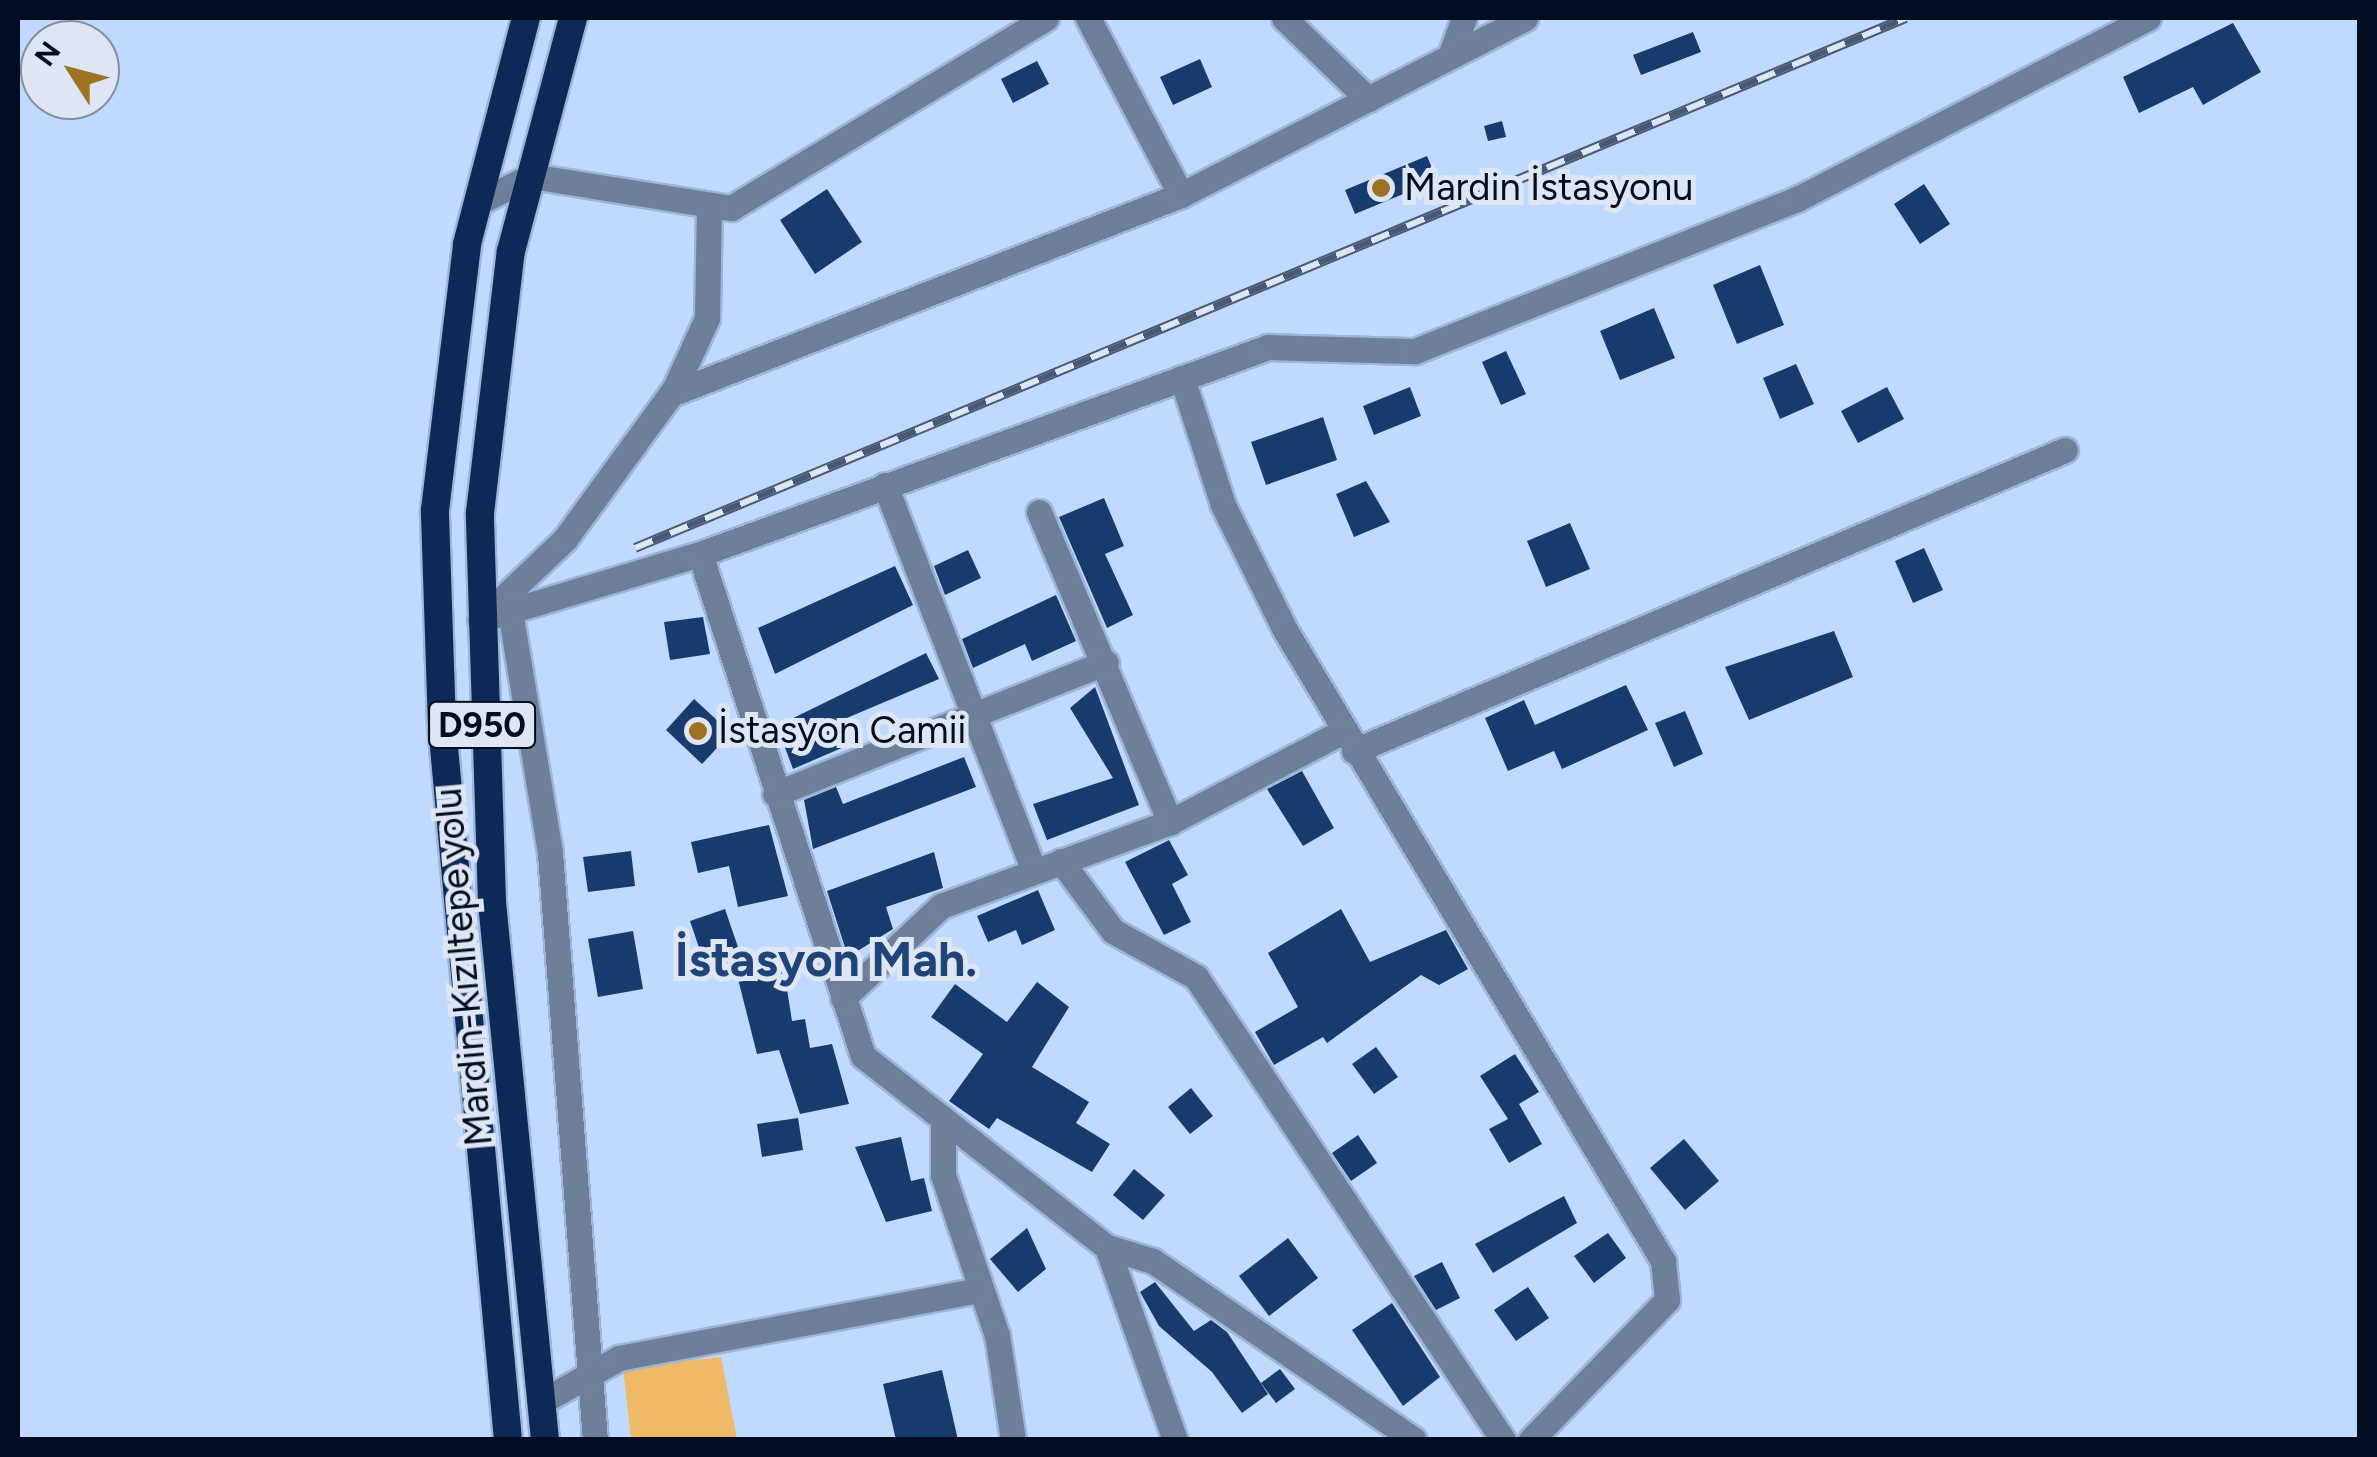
<!DOCTYPE html>
<html>
<head>
<meta charset="utf-8">
<style>
  body { margin:0 }
  #map { position:relative; width:2377px; height:1457px; overflow:hidden; background:#c0daff; font-family:Figtree,sans-serif }
  div>[style] { position:absolute }
  [style*='--x'] { left:calc(var(--x)*1px); top:calc(var(--y)*1px); width:calc(var(--w)*1px); rotate:calc(var(--a)*1deg) }
  .green>* { inset:0; background:#eeba67 }
  .building>* { inset:0; background:#183b6e }
  .roads { filter:drop-shadow(2px 0 #9eb5d7) drop-shadow(-2px 0 #9eb5d7) drop-shadow(0 2px #9eb5d7) drop-shadow(0 -2px #9eb5d7) }
  .minor>* { height:25px; margin:-12.5px; padding:0 12.5px; transform-origin:12.5px; border-radius:12.5px; background:#6e8099 }
  .trunk>* { height:28px; margin:-14px; padding:0 14px; transform-origin:14px; border-radius:14px; background:#0d2a56 }
  .rail>* { height:10px; margin-top:-5px; transform-origin:0; background:repeating-linear-gradient(90deg,#dde6f2 0 19px,#495974 0 38px); box-sizing:border-box; border-block:2px solid #495974 }
  .dots>* { width:28px; height:28px; translate:-50% -50%; box-sizing:border-box; border:5px solid #dde6f2; border-radius:50% }
  span { translate:-50% -50%; white-space:nowrap; text-align:center; line-height:1.15; -webkit-text-stroke:10px #dde6f2; paint-order:stroke }
  .shield-label span { padding:2px 8px; background:#dde6f2; border:2px solid; border-radius:8px; -webkit-text-stroke-width:0 }
  .shield-label { font-size:35px; color:#020d22; font-weight:700 }
  .poi-label { font-size:38px; color:#020d22 }
  .left { translate:0 -50%; text-align:left }
  .street-label { font-size:38px; color:#020d22 }
  .district-label { font-size:48px; color:#204477; font-weight:700 }
  .frame { position:absolute; inset:0; border:20px solid #020d22; pointer-events:none }
  .north { position:absolute; left:20px; top:20px; width:100px; height:100px; box-sizing:border-box; background:#dde6f2; border:2px solid #858f9f; border-radius:50%; rotate:306deg; font-size:28px; font-weight:700; line-height:40px; text-align:center; color:#020d22 }
  .north::after { content:''; display:block; margin:auto; width:35px; height:45px; background:#9e7222; clip-path:polygon(50% 0,100% 100%,50% 72%,0 100%) }
</style>
</head>
<body>
<div id="map">
  <div class="green">
    <i style="clip-path:polygon(721px 1357px,737px 1439px,631px 1439px,623px 1367px)"></i>
  </div>
  <div class="building">
    <i style="clip-path:polygon(2233px 23px,2261px 72px,2203px 105px,2193px 87px,2139px 113px,2123px 77px)"></i>
    <i style="clip-path:polygon(1693px 32px,1701px 52px,1641px 75px,1633px 55px)"></i>
    <i style="clip-path:polygon(1200px 59px,1212px 87px,1173px 105px,1160px 77px)"></i>
    <i style="clip-path:polygon(1037px 61px,1049px 84px,1013px 103px,1001px 79px)"></i>
    <i style="clip-path:polygon(1502px 121px,1506px 137px,1488px 141px,1484px 126px)"></i>
    <i style="clip-path:polygon(1427px 156px,1437px 180px,1355px 214px,1345px 190px)"></i>
    <i style="clip-path:polygon(1924px 184px,1950px 224px,1920px 244px,1894px 204px)"></i>
    <i style="clip-path:polygon(827px 189px,862px 242px,815px 274px,780px 220px)"></i>
    <i style="clip-path:polygon(1760px 265px,1784px 325px,1737px 344px,1713px 285px)"></i>
    <i style="clip-path:polygon(1654px 308px,1675px 358px,1620px 380px,1600px 331px)"></i>
    <i style="clip-path:polygon(1506px 351px,1526px 394px,1501px 405px,1482px 362px)"></i>
    <i style="clip-path:polygon(1796px 364px,1814px 404px,1780px 419px,1763px 378px)"></i>
    <i style="clip-path:polygon(1410px 387px,1421px 416px,1374px 435px,1363px 406px)"></i>
    <i style="clip-path:polygon(1887px 387px,1904px 419px,1858px 443px,1841px 411px)"></i>
    <i style="clip-path:polygon(1323px 417px,1337px 460px,1266px 485px,1251px 442px)"></i>
    <i style="clip-path:polygon(1366px 481px,1390px 522px,1354px 537px,1336px 494px)"></i>
    <i style="clip-path:polygon(1104px 498px,1124px 546px,1105px 554px,1133px 615px,1107px 628px,1059px 517px)"></i>
    <i style="clip-path:polygon(1570px 523px,1590px 569px,1546px 587px,1527px 541px)"></i>
    <i style="clip-path:polygon(1924px 548px,1943px 590px,1913px 603px,1895px 561px)"></i>
    <i style="clip-path:polygon(968px 550px,981px 578px,945px 595px,934px 566px)"></i>
    <i style="clip-path:polygon(895px 566px,913px 605px,775px 674px,758px 628px)"></i>
    <i style="clip-path:polygon(1056px 595px,1076px 641px,1032px 661px,1025px 644px,973px 668px,962px 639px)"></i>
    <i style="clip-path:polygon(703px 617px,710px 654px,670px 660px,664px 622px)"></i>
    <i style="clip-path:polygon(1834px 631px,1853px 677px,1749px 720px,1725px 667px)"></i>
    <i style="clip-path:polygon(926px 653px,939px 679px,835px 723px,844px 747px,793px 769px,777px 726px)"></i>
    <i style="clip-path:polygon(1626px 685px,1648px 730px,1562px 769px,1554px 751px,1508px 771px,1485px 718px,1524px 700px,1535px 725px)"></i>
    <i style="clip-path:polygon(1095px 687px,1139px 805px,1047px 840px,1033px 804px,1113px 778px,1070px 708px)"></i>
    <i style="clip-path:polygon(694px 699px,731px 733px,702px 764px,666px 730px)"></i>
    <i style="clip-path:polygon(1685px 711px,1703px 754px,1674px 767px,1655px 723px)"></i>
    <i style="clip-path:polygon(964px 757px,976px 787px,813px 849px,804px 800px,836px 787px,843px 804px)"></i>
    <i style="clip-path:polygon(1302px 771px,1334px 828px,1303px 846px,1267px 789px)"></i>
    <i style="clip-path:polygon(769px 825px,788px 896px,738px 907px,729px 866px,698px 873px,691px 842px)"></i>
    <i style="clip-path:polygon(1169px 840px,1188px 875px,1172px 884px,1191px 922px,1164px 935px,1125px 862px)"></i>
    <i style="clip-path:polygon(631px 851px,635px 886px,588px 892px,583px 857px)"></i>
    <i style="clip-path:polygon(934px 852px,943px 888px,886px 907px,893px 929px,848px 957px,827px 891px)"></i>
    <i style="clip-path:polygon(1038px 890px,1055px 930px,1022px 945px,1016px 930px,988px 942px,977px 916px)"></i>
    <i style="clip-path:polygon(725px 909px,742px 959px,707px 971px,690px 921px)"></i>
    <i style="clip-path:polygon(1341px 909px,1370px 962px,1446px 930px,1468px 969px,1439px 985px,1421px 975px,1327px 1043px,1323px 1037px,1274px 1065px,1255px 1032px,1298px 1007px,1268px 953px)"></i>
    <i style="clip-path:polygon(633px 931px,643px 989px,598px 997px,588px 939px)"></i>
    <i style="clip-path:polygon(783px 964px,792px 1021px,805px 1019px,810px 1048px,832px 1044px,849px 1104px,800px 1114px,779px 1050px,757px 1054px,736px 971px)"></i>
    <i style="clip-path:polygon(1037px 982px,1069px 1007px,1032px 1067px,1089px 1102px,1076px 1123px,1110px 1144px,1092px 1172px,997px 1118px,989px 1129px,949px 1101px,983px 1054px,931px 1017px,955px 984px,1007px 1022px)"></i>
    <i style="clip-path:polygon(1376px 1047px,1398px 1077px,1374px 1094px,1352px 1064px)"></i>
    <i style="clip-path:polygon(1515px 1054px,1539px 1092px,1519px 1104px,1542px 1144px,1509px 1163px,1489px 1129px,1508px 1119px,1480px 1076px)"></i>
    <i style="clip-path:polygon(1191px 1088px,1213px 1116px,1190px 1134px,1168px 1107px)"></i>
    <i style="clip-path:polygon(798px 1118px,803px 1150px,762px 1157px,757px 1124px)"></i>
    <i style="clip-path:polygon(1358px 1135px,1377px 1163px,1351px 1181px,1332px 1153px)"></i>
    <i style="clip-path:polygon(901px 1137px,911px 1181px,924px 1178px,932px 1211px,886px 1222px,855px 1147px)"></i>
    <i style="clip-path:polygon(1684px 1139px,1719px 1181px,1685px 1210px,1650px 1168px)"></i>
    <i style="clip-path:polygon(1134px 1169px,1165px 1195px,1143px 1220px,1113px 1195px)"></i>
    <i style="clip-path:polygon(1564px 1196px,1577px 1223px,1493px 1273px,1475px 1244px)"></i>
    <i style="clip-path:polygon(1027px 1228px,1046px 1269px,1018px 1292px,990px 1259px)"></i>
    <i style="clip-path:polygon(1608px 1233px,1626px 1258px,1594px 1283px,1574px 1256px)"></i>
    <i style="clip-path:polygon(1288px 1238px,1318px 1278px,1269px 1316px,1239px 1276px)"></i>
    <i style="clip-path:polygon(1442px 1262px,1460px 1298px,1436px 1310px,1414px 1276px)"></i>
    <i style="clip-path:polygon(1155px 1282px,1194px 1331px,1211px 1320px,1227px 1332px,1268px 1394px,1242px 1413px,1212px 1372px,1159px 1326px,1140px 1292px)"></i>
    <i style="clip-path:polygon(1528px 1287px,1549px 1318px,1516px 1341px,1494px 1310px)"></i>
    <i style="clip-path:polygon(1392px 1303px,1440px 1377px,1403px 1406px,1352px 1330px)"></i>
    <i style="clip-path:polygon(1280px 1369px,1295px 1389px,1276px 1403px,1261px 1383px)"></i>
    <i style="clip-path:polygon(942px 1370px,958px 1440px,896px 1440px,883px 1384px)"></i>
  </div>
  <div class="roads">
    <div class="minor">
      <i style="--x:1088;--y:18;--w:200;--a:62.3"></i>
      <i style="--x:1284;--y:18;--w:117;--a:44"></i>
      <i style="--x:1450;--y:56;--w:40;--a:-69.8"></i>
      <i style="--x:477;--y:203;--w:60;--a:-26.6"></i>
      <i style="--x:531;--y:176;--w:203;--a:9.1"></i>
      <i style="--x:731;--y:208;--w:368;--a:-31.1"></i>
      <i style="--x:1182;--y:378;--w:133;--a:72.1"></i>
      <i style="--x:1223;--y:505;--w:137;--a:63.6"></i>
      <i style="--x:1284;--y:628;--w:738;--a:59.09"></i>
      <i style="--x:1663;--y:1261;--w:39;--a:84"></i>
      <i style="--x:1667;--y:1300;--w:195;--a:134.2"></i>
      <i style="--x:671;--y:394;--w:547;--a:-21.32"></i>
      <i style="--x:1181;--y:195;--w:387;--a:-27.2"></i>
      <i style="--x:885;--y:485;--w:414;--a:68.9"></i>
      <i style="--x:1039;--y:512;--w:337;--a:67.1"></i>
      <i style="--x:700;--y:554;--w:528;--a:72.01"></i>
      <i style="--x:863;--y:1056;--w:310;--a:38.1"></i>
      <i style="--x:1107;--y:1247;--w:205;--a:70.6"></i>
      <i style="--x:510;--y:611;--w:245;--a:80.6"></i>
      <i style="--x:550;--y:853;--w:589;--a:85.62"></i>
      <i style="--x:484;--y:616;--w:112;--a:-43.5"></i>
      <i style="--x:565;--y:539;--w:187;--a:-53.9"></i>
      <i style="--x:675;--y:388;--w:77;--a:-65.4"></i>
      <i style="--x:707;--y:318;--w:113;--a:-89"></i>
      <i style="--x:480;--y:620;--w:230;--a:-16.7"></i>
      <i style="--x:700;--y:554;--w:605;--a:-20.02"></i>
      <i style="--x:1268;--y:347;--w:147;--a:1.6"></i>
      <i style="--x:1415;--y:351;--w:411;--a:-21.7"></i>
      <i style="--x:1797;--y:199;--w:395;--a:-27.3"></i>
      <i style="--x:1354;--y:751;--w:772;--a:-22.95"></i>
      <i style="--x:775;--y:794;--w:356;--a:-21.7"></i>
      <i style="--x:1061;--y:861;--w:87;--a:53.4"></i>
      <i style="--x:1113;--y:931;--w:95;--a:29"></i>
      <i style="--x:1196;--y:977;--w:556;--a:56.45"></i>
      <i style="--x:843;--y:998;--w:134;--a:-43.2"></i>
      <i style="--x:941;--y:906;--w:244;--a:-20.1"></i>
      <i style="--x:1170;--y:822;--w:195;--a:-27.7"></i>
      <i style="--x:943;--y:1119;--w:56;--a:90"></i>
      <i style="--x:943;--y:1175;--w:169;--a:71.4"></i>
      <i style="--x:997;--y:1335;--w:106;--a:81.3"></i>
      <i style="--x:1107;--y:1247;--w:48;--a:16.9"></i>
      <i style="--x:1153;--y:1261;--w:316;--a:34.4"></i>
      <i style="--x:541;--y:1402;--w:90;--a:-29.4"></i>
      <i style="--x:619;--y:1358;--w:366;--a:-10.7"></i>
    </div>
    <div class="trunk">
      <i style="--x:508;--y:1440;--w:717;--a:-95.28"></i>
      <i style="--x:442;--y:726;--w:216;--a:-91.9"></i>
      <i style="--x:435;--y:510;--w:268;--a:-83.1"></i>
      <i style="--x:467;--y:244;--w:234;--a:-75.4"></i>
      <i style="--x:545;--y:1440;--w:541;--a:-95.63"></i>
      <i style="--x:492;--y:902;--w:389;--a:-91.8"></i>
      <i style="--x:480;--y:513;--w:264;--a:-83.3"></i>
      <i style="--x:511;--y:251;--w:241;--a:-75.1"></i>
    </div>
  </div>
  <div class="rail">
    <i style="--x:635;--y:548;--w:1377;--a:-22.64"></i>
  </div>
  <div class="dots">
    <i style="left:1381px;top:188px;background:#9e7222"></i>
    <i style="left:698px;top:731px;background:#9e7222"></i>
  </div>
  <div class="shield-label">
    <span style="left:482px;top:725px">D950</span>
  </div>
  <div class="poi-label">
    <span class="left" style="left:1404px;top:188px">Mardin İstasyonu</span>
    <span class="left" style="left:718px;top:731px">İstasyon Camii</span>
  </div>
  <div class="street-label">
    <span style="left:464px;top:967px;rotate:-95deg">Mardin-Kızıltepe yolu</span>
  </div>
  <div class="district-label">
    <span style="left:826px;top:960px">İstasyon Mah.</span>
  </div>
  <div class="frame"></div>
  <div class="north">N</div>
</div>
</body>
</html>
